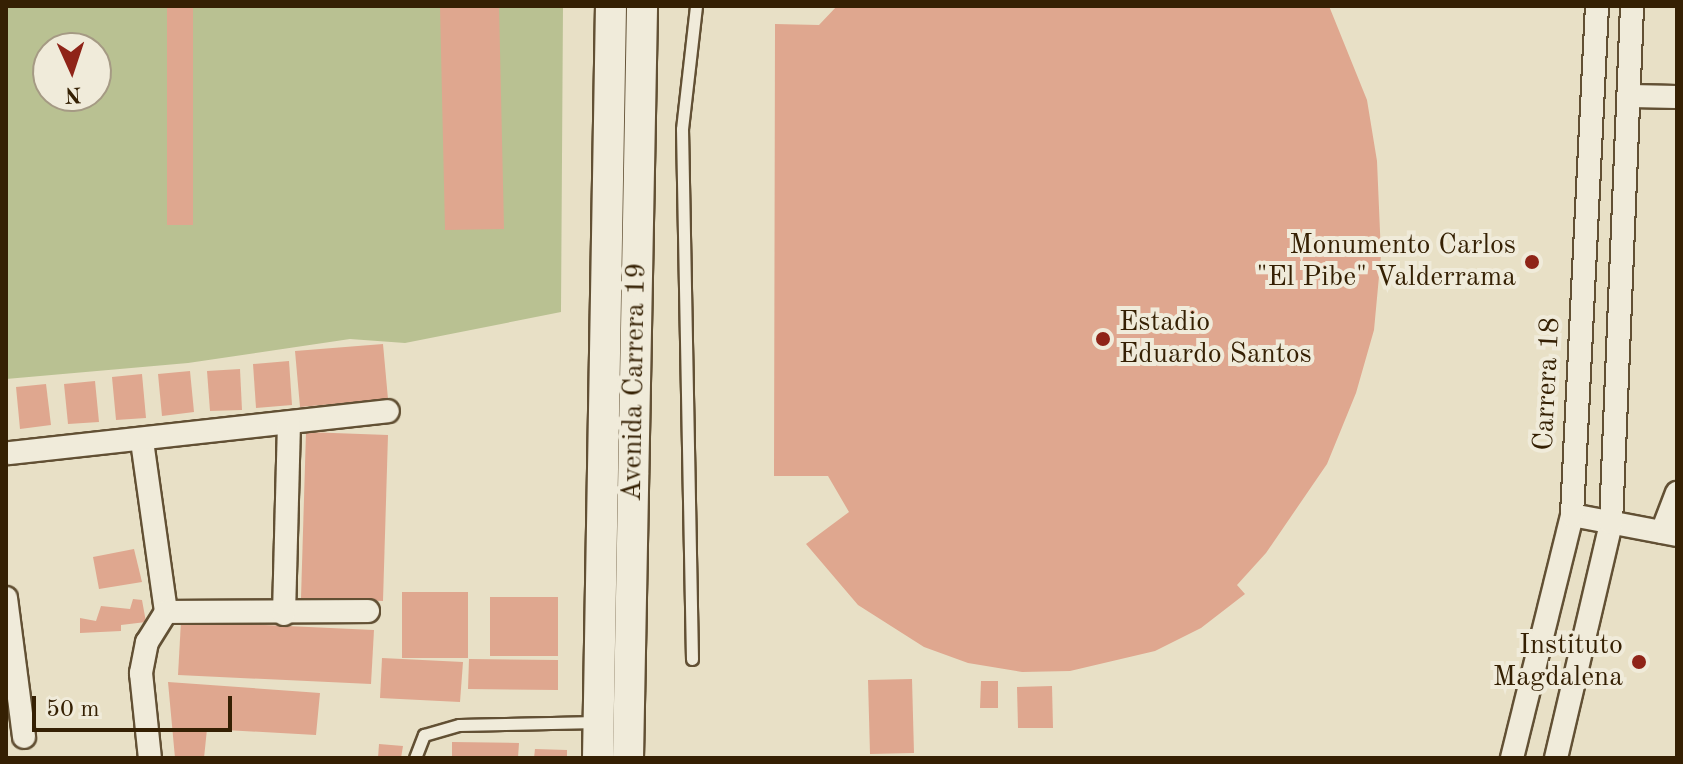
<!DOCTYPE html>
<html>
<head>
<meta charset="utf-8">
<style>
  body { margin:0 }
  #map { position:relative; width:1683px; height:764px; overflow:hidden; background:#e8e0c6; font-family:"Old Standard TT",serif }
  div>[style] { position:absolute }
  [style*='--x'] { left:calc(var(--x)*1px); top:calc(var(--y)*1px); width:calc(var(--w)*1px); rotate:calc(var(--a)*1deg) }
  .green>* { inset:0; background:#b9c192 }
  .building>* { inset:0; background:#dfa78f }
  .roads { filter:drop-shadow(2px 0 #625034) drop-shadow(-2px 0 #625034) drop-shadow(0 2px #625034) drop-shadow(0 -2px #625034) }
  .service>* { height:11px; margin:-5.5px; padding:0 5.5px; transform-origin:5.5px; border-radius:5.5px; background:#f0ebda }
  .minor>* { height:22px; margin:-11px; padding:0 11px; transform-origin:11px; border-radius:11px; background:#f0ebda }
  .secondary>* { height:30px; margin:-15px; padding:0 15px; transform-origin:15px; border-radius:15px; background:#f0ebda }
  .dots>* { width:22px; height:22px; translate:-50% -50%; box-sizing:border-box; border:4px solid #f0ebda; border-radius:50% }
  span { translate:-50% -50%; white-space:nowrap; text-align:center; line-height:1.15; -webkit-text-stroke:8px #f0ebda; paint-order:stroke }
  .poi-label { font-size:28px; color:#352003 }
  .right { translate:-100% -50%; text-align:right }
  .left { translate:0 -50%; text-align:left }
  .street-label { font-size:28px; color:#352003 }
  .frame { position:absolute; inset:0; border:8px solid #352003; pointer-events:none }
  .north { position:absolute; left:32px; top:32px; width:80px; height:80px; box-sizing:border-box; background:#f0ebda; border:2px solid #a59a84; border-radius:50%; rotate:177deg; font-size:22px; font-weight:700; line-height:32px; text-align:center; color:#352003 }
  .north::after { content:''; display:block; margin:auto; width:28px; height:36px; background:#8f2418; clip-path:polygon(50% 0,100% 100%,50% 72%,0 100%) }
  .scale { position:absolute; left:32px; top:696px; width:200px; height:36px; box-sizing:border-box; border:4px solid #352003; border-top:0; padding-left:10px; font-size:24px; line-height:28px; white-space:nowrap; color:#352003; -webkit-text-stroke:6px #f0ebda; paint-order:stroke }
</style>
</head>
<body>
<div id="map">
  <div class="green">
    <i style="clip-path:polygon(evenodd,6px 6px,563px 6px,561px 312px,405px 343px,350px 339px,188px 363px,6px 379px,6px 6px,48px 48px,96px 48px,96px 96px,48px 96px,48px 48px)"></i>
  </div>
  <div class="building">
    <i style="clip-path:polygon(167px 6px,193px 6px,193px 225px,167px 225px)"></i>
    <i style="clip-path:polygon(440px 6px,499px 6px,504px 229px,445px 230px)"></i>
    <i style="clip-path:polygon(837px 6px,1329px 6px,1367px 100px,1377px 161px,1381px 255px,1374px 330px,1356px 393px,1327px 464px,1266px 553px,1237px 585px,1245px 594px,1201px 628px,1155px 651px,1070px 671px,1022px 672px,968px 663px,924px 647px,858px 605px,806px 544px,849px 512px,828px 476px,774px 476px,775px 24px,819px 25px)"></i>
    <i style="clip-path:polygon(383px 344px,388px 399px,300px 407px,295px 351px)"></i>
    <i style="clip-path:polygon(289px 361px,292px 405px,256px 408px,253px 364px)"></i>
    <i style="clip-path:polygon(240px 369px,242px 410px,210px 411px,207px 371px)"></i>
    <i style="clip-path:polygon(190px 371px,194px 412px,162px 416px,158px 374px)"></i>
    <i style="clip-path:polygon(142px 374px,146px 418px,116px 420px,112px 377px)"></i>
    <i style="clip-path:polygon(95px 381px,99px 422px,68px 424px,64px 384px)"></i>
    <i style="clip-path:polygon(46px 384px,51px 425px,20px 429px,16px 387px)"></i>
    <i style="clip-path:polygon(306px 432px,388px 435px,383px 601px,301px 598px)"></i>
    <i style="clip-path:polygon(134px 549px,142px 582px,99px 589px,93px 557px)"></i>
    <i style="clip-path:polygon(402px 592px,468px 592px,468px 658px,402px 658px)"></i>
    <i style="clip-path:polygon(490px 597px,558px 597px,558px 656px,490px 656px)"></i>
    <i style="clip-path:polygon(133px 599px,142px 600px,146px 622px,121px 625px,121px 631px,80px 633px,80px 618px,96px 621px,101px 606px,130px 609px)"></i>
    <i style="clip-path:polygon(181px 621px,374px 630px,371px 684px,178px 675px)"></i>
    <i style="clip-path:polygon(382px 658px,463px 662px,460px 702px,380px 698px)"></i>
    <i style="clip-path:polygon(469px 659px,558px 660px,558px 690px,468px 689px)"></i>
    <i style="clip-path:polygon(912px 679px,914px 753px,870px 754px,868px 680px)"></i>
    <i style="clip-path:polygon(981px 681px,998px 681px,998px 708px,980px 708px)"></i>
    <i style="clip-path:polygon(168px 682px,320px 693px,316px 735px,207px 729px,204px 758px,175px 758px)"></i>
    <i style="clip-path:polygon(1052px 686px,1053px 728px,1018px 728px,1017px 687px)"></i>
    <i style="clip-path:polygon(452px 742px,519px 743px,518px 758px,452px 758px)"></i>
    <i style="clip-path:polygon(379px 744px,403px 746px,401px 758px,378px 758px)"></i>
    <i style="clip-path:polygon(535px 749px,567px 750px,567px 758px,534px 758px)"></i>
  </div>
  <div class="roads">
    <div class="service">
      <i style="--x:692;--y:659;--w:530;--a:-91.08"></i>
      <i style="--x:682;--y:129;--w:124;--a:-83.5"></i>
      <i style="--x:415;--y:758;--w:25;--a:-69"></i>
      <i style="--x:424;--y:735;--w:36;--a:-16"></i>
      <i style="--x:459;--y:725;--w:138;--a:-1.2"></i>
    </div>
    <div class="minor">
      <i style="--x:1631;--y:96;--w:46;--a:1.2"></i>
      <i style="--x:142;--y:441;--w:173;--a:82"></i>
      <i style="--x:166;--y:612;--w:36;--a:122"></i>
      <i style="--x:147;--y:642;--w:32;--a:101"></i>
      <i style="--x:141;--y:673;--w:85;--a:84"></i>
      <i style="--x:9;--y:453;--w:381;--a:-6.3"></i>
      <i style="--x:1572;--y:515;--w:107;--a:10.8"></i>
      <i style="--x:1662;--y:532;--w:42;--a:-69"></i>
      <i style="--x:6;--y:598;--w:140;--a:82.6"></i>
      <i style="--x:166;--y:612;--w:202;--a:-0.3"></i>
      <i style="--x:284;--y:614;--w:191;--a:-88.5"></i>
      <i style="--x:1512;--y:758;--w:250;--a:-76.1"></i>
      <i style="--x:1572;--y:515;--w:510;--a:-87.19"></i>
      <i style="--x:1556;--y:758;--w:241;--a:-76.8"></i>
      <i style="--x:1611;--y:523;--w:517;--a:-87.67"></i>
    </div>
    <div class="secondary">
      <i style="--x:598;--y:758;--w:752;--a:-89.01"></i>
      <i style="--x:628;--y:758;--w:752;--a:-88.93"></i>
    </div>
  </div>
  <div class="dots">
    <i style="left:1532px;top:262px;background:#8f2418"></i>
    <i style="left:1103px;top:339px;background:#8f2418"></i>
    <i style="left:1639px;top:662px;background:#8f2418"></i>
  </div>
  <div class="poi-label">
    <span class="right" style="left:1516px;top:262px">Monumento Carlos<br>"El Pibe" Valderrama</span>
    <span class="left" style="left:1119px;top:339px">Estadio<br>Eduardo Santos</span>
    <span class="right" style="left:1623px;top:662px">Instituto<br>Magdalena</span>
  </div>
  <div class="street-label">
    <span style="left:635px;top:382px;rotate:-89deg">Avenida Carrera 19</span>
    <span style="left:1548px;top:384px;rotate:-87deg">Carrera 18</span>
  </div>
  <div class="frame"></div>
  <div class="north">N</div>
  <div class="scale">50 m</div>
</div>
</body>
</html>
